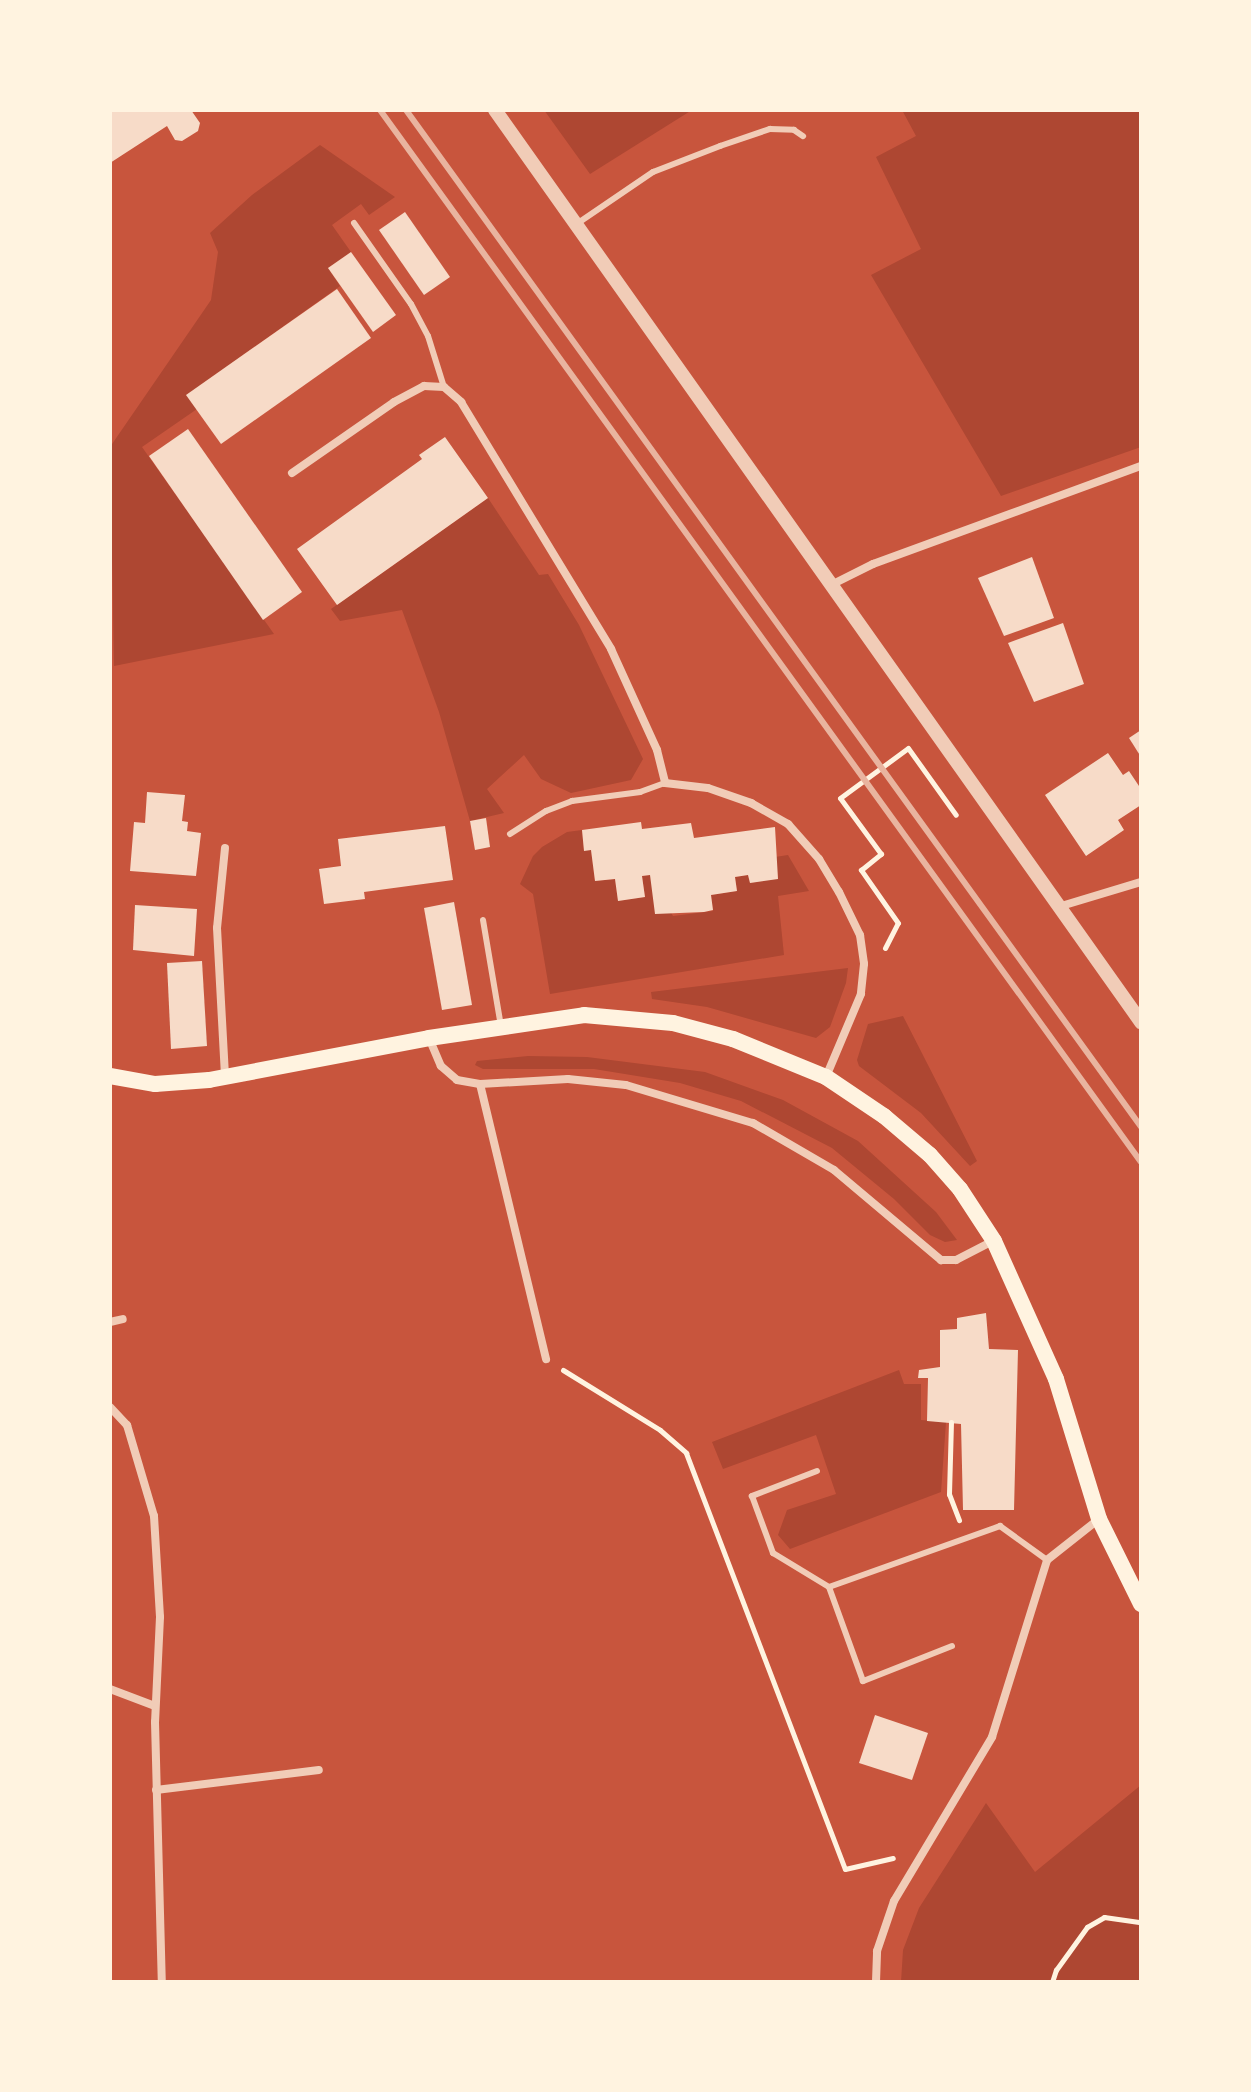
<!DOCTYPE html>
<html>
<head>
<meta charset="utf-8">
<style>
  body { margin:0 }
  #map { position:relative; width:1251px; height:2092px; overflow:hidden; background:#c8553d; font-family:"Source Serif 4",serif }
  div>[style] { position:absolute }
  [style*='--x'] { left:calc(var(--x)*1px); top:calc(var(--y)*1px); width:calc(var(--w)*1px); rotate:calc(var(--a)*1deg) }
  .green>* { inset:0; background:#ae4732 }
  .building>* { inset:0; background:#f7dbc8 }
  .path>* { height:5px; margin:-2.5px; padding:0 2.5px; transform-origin:2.5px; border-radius:2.5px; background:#fff3e0 }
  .service>* { height:6px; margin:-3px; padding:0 3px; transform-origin:3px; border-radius:3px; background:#f1ccb7 }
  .minor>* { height:8px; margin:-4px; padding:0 4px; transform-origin:4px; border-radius:4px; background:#f1ccb7 }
  .tertiary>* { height:14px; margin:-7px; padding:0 7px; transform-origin:7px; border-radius:7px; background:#f1ccb7 }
  .secondary>* { height:16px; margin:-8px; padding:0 8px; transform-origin:8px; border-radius:8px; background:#fff3e0 }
  .rail>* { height:6px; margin:-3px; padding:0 3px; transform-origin:3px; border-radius:3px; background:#e9b49f }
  span { translate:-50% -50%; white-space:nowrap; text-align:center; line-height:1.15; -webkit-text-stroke:8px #fff3e0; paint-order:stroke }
  .frame { position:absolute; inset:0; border:112px solid #fff3e0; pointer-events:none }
</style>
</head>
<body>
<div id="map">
  <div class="green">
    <i style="clip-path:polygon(544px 110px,692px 110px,590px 174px)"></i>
    <i style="clip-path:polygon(902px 110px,1141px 110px,1141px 447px,1001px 496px,871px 275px,921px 249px,876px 157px,916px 136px)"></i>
    <i style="clip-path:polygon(320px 145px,395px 197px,369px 215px,361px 204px,332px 225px,351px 252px,328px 268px,340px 286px,187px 395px,197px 409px,142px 447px,274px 634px,114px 666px,110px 447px,211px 300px,218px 252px,210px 233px,252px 195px)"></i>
    <i style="clip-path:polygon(488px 498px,539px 575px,548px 574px,579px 625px,643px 759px,631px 780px,571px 793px,541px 779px,524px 755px,487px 789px,504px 813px,470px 821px,439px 712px,402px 610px,340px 621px,331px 609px)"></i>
    <i style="clip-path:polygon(582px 830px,584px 850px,591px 850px,595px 881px,615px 879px,618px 901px,645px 897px,642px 876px,650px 875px,673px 916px,713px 911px,711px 895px,737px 891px,735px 877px,748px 875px,750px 883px,778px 878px,775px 857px,788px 855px,809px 891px,778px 896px,784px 955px,550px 994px,533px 894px,520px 884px,533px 856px,542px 847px,567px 832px)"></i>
    <i style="clip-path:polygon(848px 968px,846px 983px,830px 1027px,816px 1038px,707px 1007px,652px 999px,651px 992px)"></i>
    <i style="clip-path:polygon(903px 1016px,977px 1161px,970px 1166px,921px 1113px,859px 1066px,857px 1060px,868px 1024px)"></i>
    <i style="clip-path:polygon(528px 1056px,587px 1057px,705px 1072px,783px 1100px,858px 1141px,936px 1212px,957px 1240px,945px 1242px,930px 1235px,894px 1199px,832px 1148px,741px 1101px,680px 1083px,594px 1069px,483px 1069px,475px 1065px,477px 1061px)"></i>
    <i style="clip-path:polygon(899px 1370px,904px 1384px,921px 1384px,921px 1420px,946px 1422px,941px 1492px,790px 1549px,778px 1535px,787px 1510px,836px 1494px,816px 1435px,723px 1469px,712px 1442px)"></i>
    <i style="clip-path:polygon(1141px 1785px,1141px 1982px,901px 1982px,903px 1950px,919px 1908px,986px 1803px,1035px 1872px)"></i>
  </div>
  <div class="building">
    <i style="clip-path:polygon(110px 110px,191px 110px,200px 123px,198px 131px,182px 141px,175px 140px,167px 126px,110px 163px)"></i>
    <i style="clip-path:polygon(405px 212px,450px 277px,424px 295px,379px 230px)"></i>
    <i style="clip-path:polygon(351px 252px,396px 315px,373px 332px,328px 268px)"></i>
    <i style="clip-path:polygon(337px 289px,371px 338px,221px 444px,186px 395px)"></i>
    <i style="clip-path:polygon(188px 429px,302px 592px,263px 620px,149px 456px)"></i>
    <i style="clip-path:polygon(445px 437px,488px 498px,337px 605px,297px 549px,422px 459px,419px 455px)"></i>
    <i style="clip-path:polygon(1032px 557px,1054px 618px,1004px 636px,978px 578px)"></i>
    <i style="clip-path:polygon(1063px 623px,1084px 684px,1034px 702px,1008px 643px)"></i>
    <i style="clip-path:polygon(1141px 730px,1141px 757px,1129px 738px)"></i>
    <i style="clip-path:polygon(1108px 753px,1123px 775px,1129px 771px,1141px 789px,1141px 805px,1118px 820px,1124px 830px,1086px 856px,1045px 795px)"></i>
    <i style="clip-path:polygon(147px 792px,185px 795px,182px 821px,188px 822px,187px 831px,201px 833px,196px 876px,130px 871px,134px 822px,145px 823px)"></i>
    <i style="clip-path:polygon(486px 818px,490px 847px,475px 850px,470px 821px)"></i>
    <i style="clip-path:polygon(641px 822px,642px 829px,691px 823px,694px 838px,775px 827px,778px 879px,750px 883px,748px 875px,735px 877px,737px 891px,711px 895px,713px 910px,704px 912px,655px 914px,650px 875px,642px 876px,645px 897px,618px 901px,615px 879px,595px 881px,591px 850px,584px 851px,582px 830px)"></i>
    <i style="clip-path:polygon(445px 826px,453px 880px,364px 892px,365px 899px,324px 904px,319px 869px,341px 866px,338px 839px)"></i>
    <i style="clip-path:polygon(454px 902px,472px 1005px,442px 1010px,424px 908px)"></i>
    <i style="clip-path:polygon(135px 905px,197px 909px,194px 956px,133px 950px)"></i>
    <i style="clip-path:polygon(202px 961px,207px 1046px,171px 1049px,167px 963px)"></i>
    <i style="clip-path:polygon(986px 1313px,989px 1349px,1018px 1350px,1014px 1510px,963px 1510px,961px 1424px,927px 1421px,928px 1378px,918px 1378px,919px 1370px,940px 1367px,940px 1330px,957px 1329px,957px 1318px)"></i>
    <i style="clip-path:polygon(875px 1715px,928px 1733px,912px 1780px,859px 1763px)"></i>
  </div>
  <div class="path">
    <i style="--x:885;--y:948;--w:28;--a:-63"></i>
    <i style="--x:898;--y:923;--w:65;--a:-124.9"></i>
    <i style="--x:861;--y:870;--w:26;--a:-39"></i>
    <i style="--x:881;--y:854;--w:69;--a:-126.2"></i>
    <i style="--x:840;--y:798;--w:84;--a:-36.3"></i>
    <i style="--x:908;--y:748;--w:82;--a:54.4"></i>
    <i style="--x:563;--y:1370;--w:114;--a:31.7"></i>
    <i style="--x:660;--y:1430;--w:35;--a:41"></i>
    <i style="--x:686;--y:1453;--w:445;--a:69.1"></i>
    <i style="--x:845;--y:1869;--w:49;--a:-12.9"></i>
    <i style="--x:951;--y:1422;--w:72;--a:91.6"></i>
    <i style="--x:949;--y:1494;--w:28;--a:69"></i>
    <i style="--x:1052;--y:1982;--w:13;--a:-72"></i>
    <i style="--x:1056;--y:1970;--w:53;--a:-54.2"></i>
    <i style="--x:1087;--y:1927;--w:20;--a:-30"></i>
    <i style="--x:1104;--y:1917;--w:37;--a:8"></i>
  </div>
  <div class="service">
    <i style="--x:354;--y:223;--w:99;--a:54.9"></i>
    <i style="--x:411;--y:304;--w:36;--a:62"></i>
    <i style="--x:428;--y:336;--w:53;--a:72.6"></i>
    <i style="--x:578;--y:223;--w:91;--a:-34.2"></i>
    <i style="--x:653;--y:172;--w:72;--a:-21.2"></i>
    <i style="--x:720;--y:146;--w:53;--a:-18.8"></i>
    <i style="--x:770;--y:129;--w:24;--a:2"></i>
    <i style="--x:794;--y:130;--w:11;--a:34"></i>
    <i style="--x:510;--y:834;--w:43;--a:-32.6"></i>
    <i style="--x:546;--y:811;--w:28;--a:-21"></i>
    <i style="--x:572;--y:801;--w:69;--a:-7.5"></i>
    <i style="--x:640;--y:792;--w:27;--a:-20"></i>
    <i style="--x:483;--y:920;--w:108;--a:80.4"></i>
    <i style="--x:817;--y:1471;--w:70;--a:159"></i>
    <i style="--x:752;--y:1496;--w:61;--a:69.8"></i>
    <i style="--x:773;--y:1553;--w:66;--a:31.3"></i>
    <i style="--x:952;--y:1646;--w:96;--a:158.5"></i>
    <i style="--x:863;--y:1681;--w:100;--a:-109.9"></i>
    <i style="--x:829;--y:1587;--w:182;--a:-19.6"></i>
    <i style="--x:1000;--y:1526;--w:58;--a:35.9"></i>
  </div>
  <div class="minor">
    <i style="--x:292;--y:473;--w:124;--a:-34.8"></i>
    <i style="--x:394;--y:402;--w:34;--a:-28"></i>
    <i style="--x:424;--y:386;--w:20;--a:3"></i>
    <i style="--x:444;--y:387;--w:23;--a:41"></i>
    <i style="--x:461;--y:402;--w:289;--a:58.7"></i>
    <i style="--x:611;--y:649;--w:111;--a:65.5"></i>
    <i style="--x:657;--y:750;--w:34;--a:76"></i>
    <i style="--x:665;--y:783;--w:43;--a:6.6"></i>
    <i style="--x:708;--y:788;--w:46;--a:19.2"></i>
    <i style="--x:751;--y:803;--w:43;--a:29.6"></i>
    <i style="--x:788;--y:824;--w:47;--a:48.5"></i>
    <i style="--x:819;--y:859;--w:39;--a:59"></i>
    <i style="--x:839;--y:892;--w:48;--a:64"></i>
    <i style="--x:860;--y:935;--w:29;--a:82"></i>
    <i style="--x:864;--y:964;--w:30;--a:96"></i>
    <i style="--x:861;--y:994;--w:90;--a:112.9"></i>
    <i style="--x:833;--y:584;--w:45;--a:-26.6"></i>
    <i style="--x:873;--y:564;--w:285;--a:-20.1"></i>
    <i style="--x:225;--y:848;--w:80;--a:95.7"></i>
    <i style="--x:217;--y:928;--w:149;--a:86.9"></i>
    <i style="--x:1058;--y:907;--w:87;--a:-16.8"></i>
    <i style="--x:429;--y:1038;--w:30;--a:67"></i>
    <i style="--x:441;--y:1066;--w:21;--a:41"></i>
    <i style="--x:457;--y:1080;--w:23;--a:10"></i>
    <i style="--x:480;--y:1084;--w:88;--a:-3.3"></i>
    <i style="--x:568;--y:1079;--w:58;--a:5.9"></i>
    <i style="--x:626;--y:1085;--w:133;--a:16.7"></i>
    <i style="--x:753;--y:1123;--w:94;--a:30.1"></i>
    <i style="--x:834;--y:1170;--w:140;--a:40.1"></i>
    <i style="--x:941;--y:1260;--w:15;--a:0"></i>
    <i style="--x:956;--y:1260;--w:42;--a:-27.2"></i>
    <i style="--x:480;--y:1084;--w:283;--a:76.5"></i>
    <i style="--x:110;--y:1322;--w:13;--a:-13"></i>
    <i style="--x:110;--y:1407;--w:25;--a:47"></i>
    <i style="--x:127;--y:1425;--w:95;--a:73.5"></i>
    <i style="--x:154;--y:1516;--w:101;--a:86.6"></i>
    <i style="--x:160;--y:1617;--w:105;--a:92.7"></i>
    <i style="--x:155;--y:1722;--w:260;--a:88.5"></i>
    <i style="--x:110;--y:1689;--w:48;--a:20.7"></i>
    <i style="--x:156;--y:1790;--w:164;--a:-7"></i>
    <i style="--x:876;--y:1982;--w:31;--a:-88"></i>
    <i style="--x:877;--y:1951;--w:53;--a:-71.2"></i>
    <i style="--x:894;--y:1901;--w:191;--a:-59.1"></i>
    <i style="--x:992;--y:1737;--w:185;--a:-72.7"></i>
    <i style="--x:1047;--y:1560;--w:66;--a:-38.3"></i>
  </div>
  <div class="tertiary">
    <i style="--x:495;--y:110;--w:1118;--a:54.69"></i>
  </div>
  <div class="secondary">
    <i style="--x:110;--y:1076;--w:46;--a:10.1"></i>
    <i style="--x:155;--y:1084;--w:54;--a:-4.2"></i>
    <i style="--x:209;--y:1080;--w:224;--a:-10.8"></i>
    <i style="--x:429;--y:1038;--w:157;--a:-8.4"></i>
    <i style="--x:584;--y:1015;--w:89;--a:5.1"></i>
    <i style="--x:673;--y:1023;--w:62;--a:14.9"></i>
    <i style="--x:733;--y:1039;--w:100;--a:22.2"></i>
    <i style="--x:826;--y:1077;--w:70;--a:33.9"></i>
    <i style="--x:884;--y:1116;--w:60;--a:40.3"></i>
    <i style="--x:930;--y:1155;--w:45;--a:48.6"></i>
    <i style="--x:960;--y:1189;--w:62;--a:56.8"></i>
    <i style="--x:994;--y:1241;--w:151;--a:65.8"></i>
    <i style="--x:1056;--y:1379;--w:146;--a:72.9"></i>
    <i style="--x:1099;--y:1519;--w:95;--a:63.7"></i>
  </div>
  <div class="rail">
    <i style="--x:380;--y:110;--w:1298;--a:54.12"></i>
    <i style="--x:406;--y:110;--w:1255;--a:54.14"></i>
  </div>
  <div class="frame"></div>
</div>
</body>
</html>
